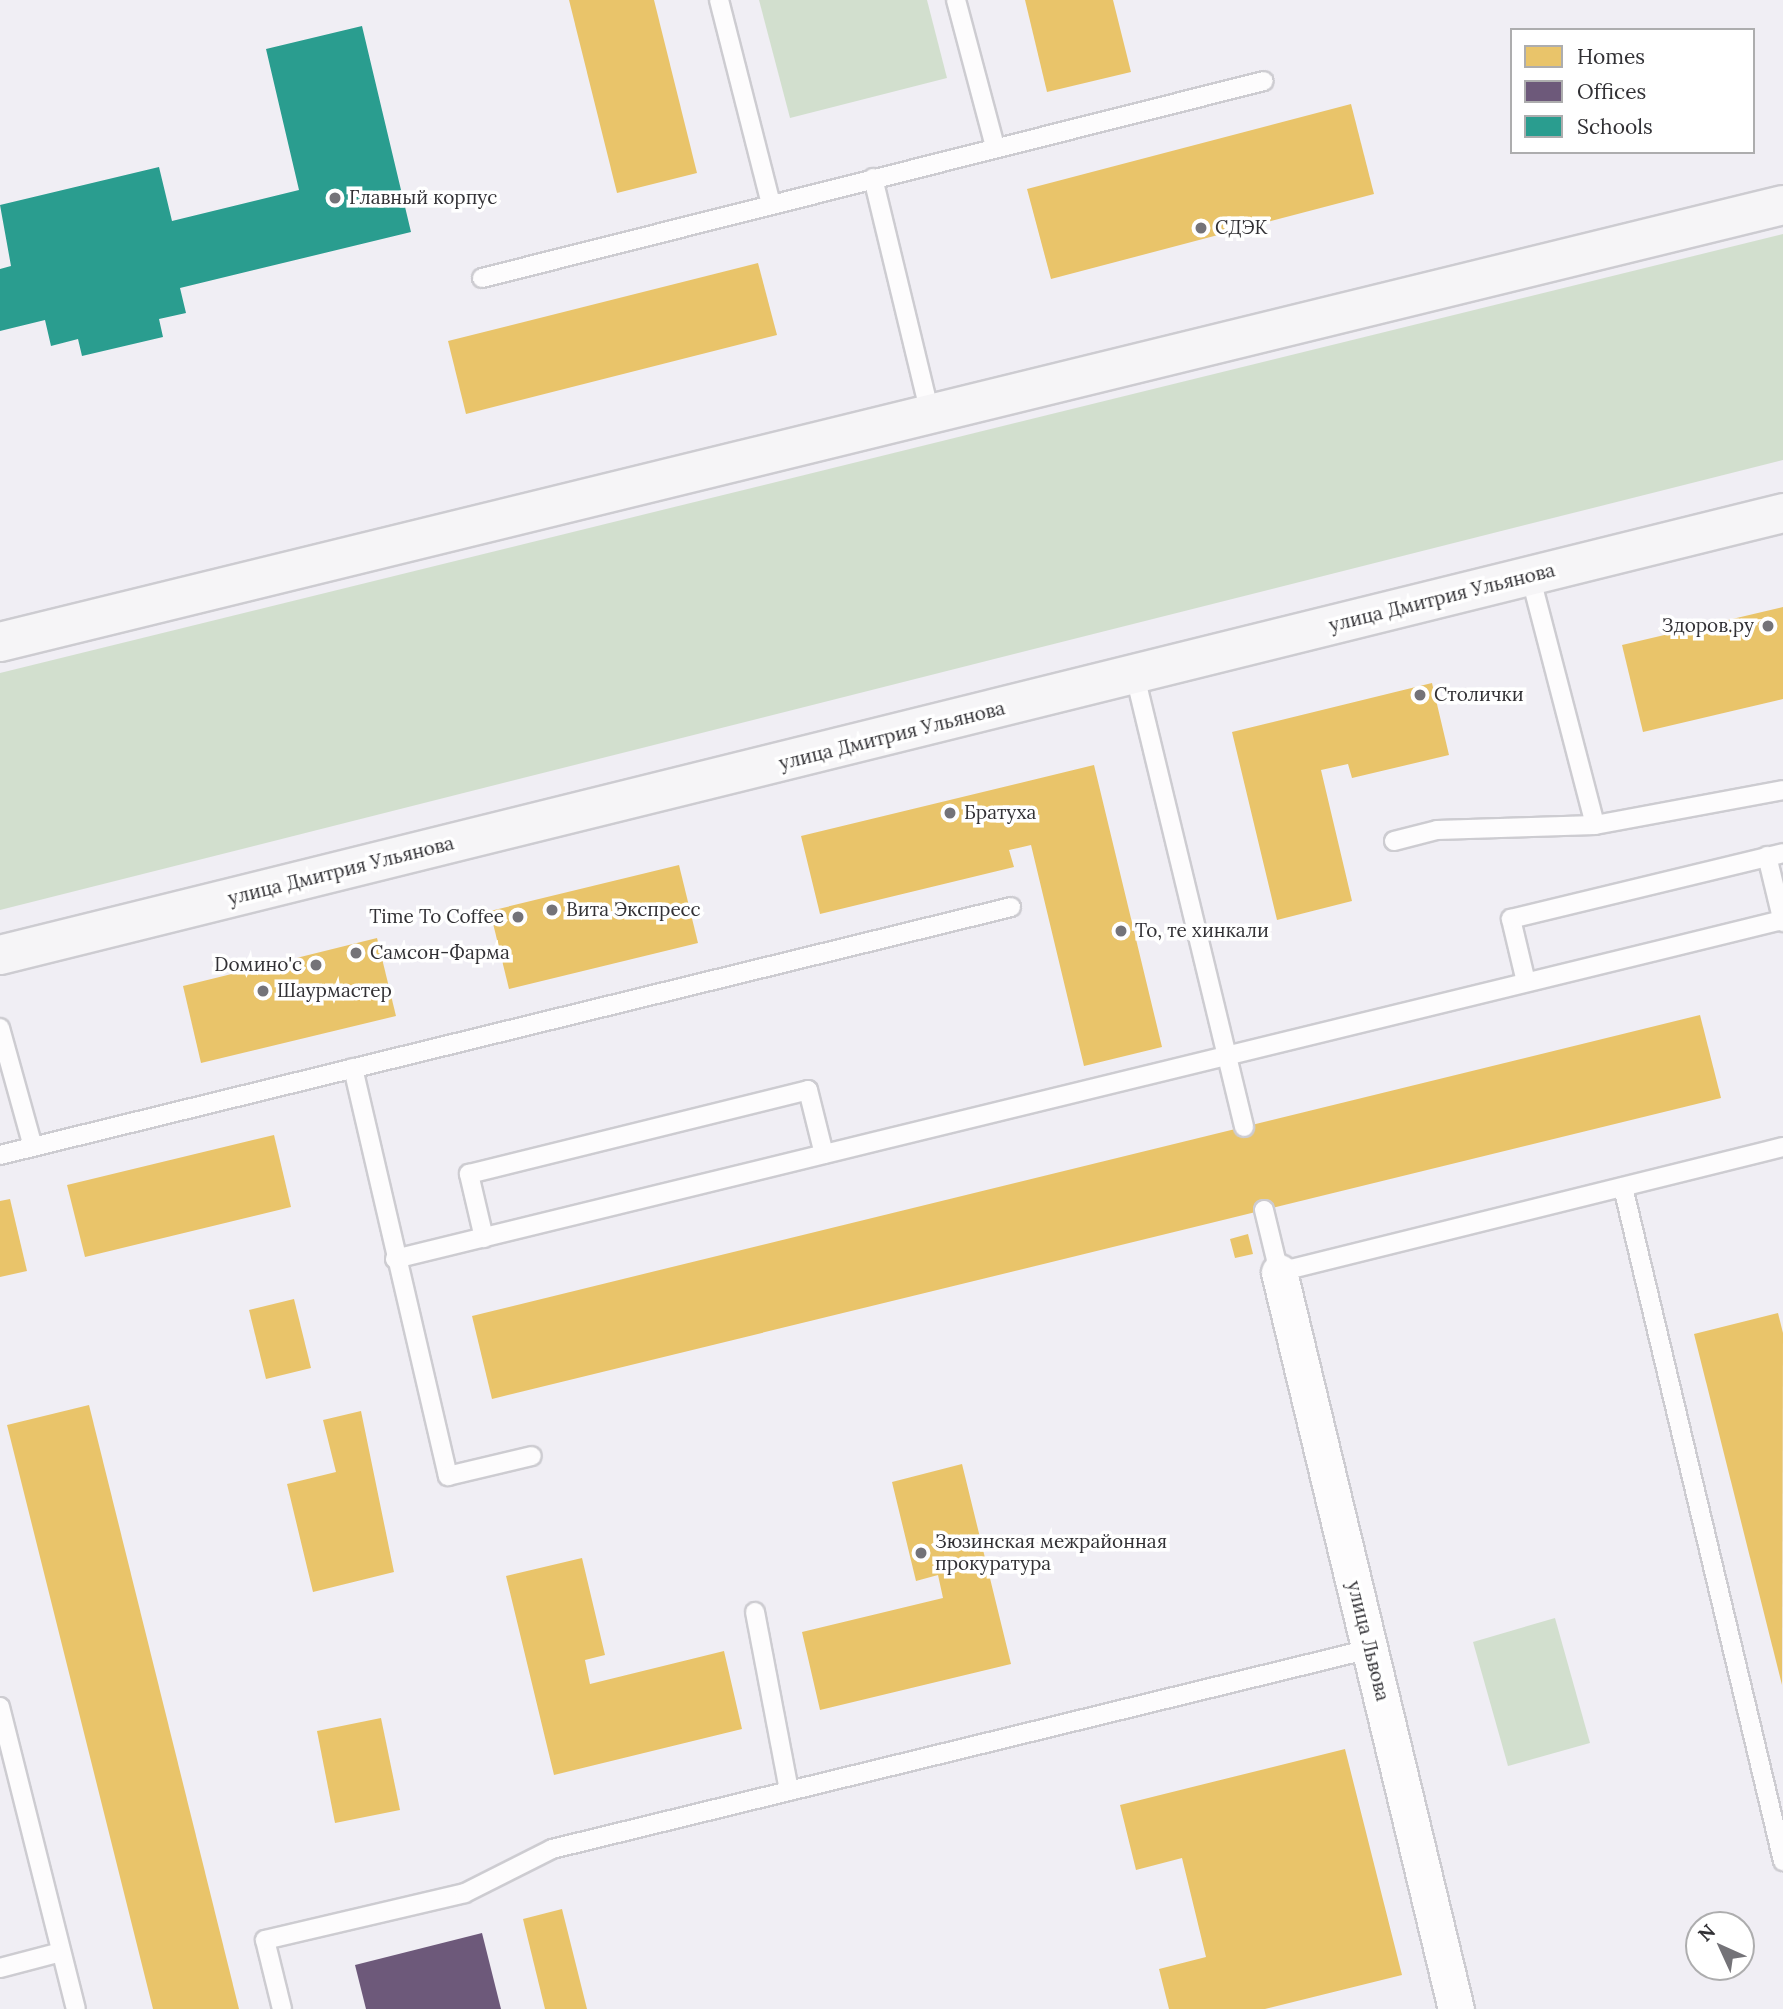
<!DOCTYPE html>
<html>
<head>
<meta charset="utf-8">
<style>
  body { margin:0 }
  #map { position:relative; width:1783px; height:2009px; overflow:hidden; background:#f0eef4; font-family:Lora,serif }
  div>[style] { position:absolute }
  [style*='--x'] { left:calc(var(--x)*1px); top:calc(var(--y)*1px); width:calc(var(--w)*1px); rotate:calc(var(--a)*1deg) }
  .green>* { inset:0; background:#d2dfce }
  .homes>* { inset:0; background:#e9c46a }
  .offices>* { inset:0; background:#6d597a }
  .schools>* { inset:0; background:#2a9d8f }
  .roads { filter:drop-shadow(2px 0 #cdccd1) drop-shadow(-2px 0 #cdccd1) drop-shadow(0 2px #cdccd1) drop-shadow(0 -2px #cdccd1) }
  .service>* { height:18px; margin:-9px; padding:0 9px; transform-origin:9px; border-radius:9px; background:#fdfcfd }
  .minor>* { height:35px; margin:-17.5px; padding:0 17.5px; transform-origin:17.5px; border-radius:17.5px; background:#fdfcfd }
  .secondary>* { height:38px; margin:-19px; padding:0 19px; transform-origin:19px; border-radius:19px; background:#f6f5f7 }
  .dots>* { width:19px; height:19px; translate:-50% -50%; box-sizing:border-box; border:4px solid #fff; border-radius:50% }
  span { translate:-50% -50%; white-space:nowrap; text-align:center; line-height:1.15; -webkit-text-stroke:7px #fff; paint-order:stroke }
  .poi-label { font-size:19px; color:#323135 }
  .left { translate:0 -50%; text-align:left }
  .right { translate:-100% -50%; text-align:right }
  .street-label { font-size:19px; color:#323135 }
  .legend { position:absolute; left:1510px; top:28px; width:245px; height:126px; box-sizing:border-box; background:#fff; border:2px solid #adadae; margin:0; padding:9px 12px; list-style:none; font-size:21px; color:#323135 }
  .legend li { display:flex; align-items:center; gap:14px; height:35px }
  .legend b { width:35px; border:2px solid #adadae }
  .north { position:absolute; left:1685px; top:1911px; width:70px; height:70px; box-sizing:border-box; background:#fff; border:2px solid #adadae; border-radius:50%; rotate:315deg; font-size:19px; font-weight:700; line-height:28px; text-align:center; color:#323135 }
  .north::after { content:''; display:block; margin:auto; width:24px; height:32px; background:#747378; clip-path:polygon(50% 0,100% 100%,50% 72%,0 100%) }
</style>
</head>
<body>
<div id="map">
  <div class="green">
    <i style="clip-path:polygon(759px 0,927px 0,947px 78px,790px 118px)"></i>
    <i style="clip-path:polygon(1783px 234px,1783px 460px,0 910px,0 673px)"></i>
    <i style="clip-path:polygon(1555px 1618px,1590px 1743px,1508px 1766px,1473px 1642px)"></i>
  </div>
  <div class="homes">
    <i style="clip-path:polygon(569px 0,654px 0,697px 173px,617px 193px)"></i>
    <i style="clip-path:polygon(1025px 0,1113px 0,1131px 72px,1047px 92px)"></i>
    <i style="clip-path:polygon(1351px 104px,1374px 194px,1051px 279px,1027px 189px)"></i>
    <i style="clip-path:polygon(758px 263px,777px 335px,466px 414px,448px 341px)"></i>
    <i style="clip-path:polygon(1783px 607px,1783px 699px,1643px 732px,1622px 645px)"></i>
    <i style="clip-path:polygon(1432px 683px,1449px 755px,1352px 778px,1348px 764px,1321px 770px,1352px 901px,1277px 920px,1232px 732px)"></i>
    <i style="clip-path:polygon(1094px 765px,1162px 1047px,1084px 1066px,1031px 845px,1009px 850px,1014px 867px,820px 914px,801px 836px)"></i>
    <i style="clip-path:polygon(679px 865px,698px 943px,509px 989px,490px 911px)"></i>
    <i style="clip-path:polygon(377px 938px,396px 1016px,201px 1063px,183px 986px)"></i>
    <i style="clip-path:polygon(1700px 1015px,1721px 1098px,492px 1399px,472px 1316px)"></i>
    <i style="clip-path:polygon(274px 1135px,291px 1207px,85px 1257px,67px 1185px)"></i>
    <i style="clip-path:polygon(10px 1199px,27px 1271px,0 1277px,0 1201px)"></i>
    <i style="clip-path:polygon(1248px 1234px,1253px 1254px,1235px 1258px,1230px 1239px)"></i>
    <i style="clip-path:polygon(294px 1299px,311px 1368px,266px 1379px,249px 1310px)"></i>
    <i style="clip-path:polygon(1778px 1313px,1783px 1333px,1782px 1685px,1694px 1334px)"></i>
    <i style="clip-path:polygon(89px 1405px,239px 2009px,153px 2009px,7px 1425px)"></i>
    <i style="clip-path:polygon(361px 1411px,394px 1572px,313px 1592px,287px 1484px,336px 1472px,323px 1420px)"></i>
    <i style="clip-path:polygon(962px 1464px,1011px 1664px,820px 1710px,802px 1632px,943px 1598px,938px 1575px,916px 1581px,892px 1482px)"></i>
    <i style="clip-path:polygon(582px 1558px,605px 1655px,585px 1660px,590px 1684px,724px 1651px,742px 1729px,554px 1775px,506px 1576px)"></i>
    <i style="clip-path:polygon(381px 1718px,400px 1810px,335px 1823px,317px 1731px)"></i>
    <i style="clip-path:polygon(1345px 1749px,1402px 1975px,1265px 2009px,1169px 2009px,1159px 1969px,1206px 1957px,1182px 1858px,1136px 1870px,1120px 1805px)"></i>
    <i style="clip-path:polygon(562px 1909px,587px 2009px,545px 2009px,523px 1919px)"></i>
  </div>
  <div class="offices">
    <i style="clip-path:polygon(482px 1933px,501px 2009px,366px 2009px,355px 1965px)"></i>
  </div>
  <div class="schools">
    <i style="clip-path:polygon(362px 26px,411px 232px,180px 288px,186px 313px,159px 319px,163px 337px,82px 356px,78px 339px,51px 346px,45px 320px,0 331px,0 269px,11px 266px,0 205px,159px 167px,172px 221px,299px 190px,266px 49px)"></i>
  </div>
  <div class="roads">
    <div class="service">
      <i style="--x:719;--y:0;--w:211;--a:75.7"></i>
      <i style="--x:956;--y:0;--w:152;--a:75.1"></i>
      <i style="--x:873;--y:178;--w:242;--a:76.4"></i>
      <i style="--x:482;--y:278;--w:806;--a:-14.14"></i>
      <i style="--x:1530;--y:575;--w:258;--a:75.4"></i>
      <i style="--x:1135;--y:676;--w:464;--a:76.4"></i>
      <i style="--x:1394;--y:841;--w:44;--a:-14.3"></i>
      <i style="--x:1437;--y:830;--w:158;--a:-1.8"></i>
      <i style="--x:1595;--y:825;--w:191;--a:-10.5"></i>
      <i style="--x:1767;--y:856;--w:68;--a:76.4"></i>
      <i style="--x:1526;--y:982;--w:65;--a:-103.4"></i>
      <i style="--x:1511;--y:919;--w:280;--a:-13.6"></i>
      <i style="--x:0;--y:1028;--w:123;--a:74.5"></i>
      <i style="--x:353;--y:1068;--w:419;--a:76.9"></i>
      <i style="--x:448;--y:1476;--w:86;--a:-13.4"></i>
      <i style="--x:0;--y:1155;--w:1041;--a:-13.78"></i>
      <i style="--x:1623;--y:1187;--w:693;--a:76.65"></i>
      <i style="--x:1264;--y:1210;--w:64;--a:76.4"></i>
      <i style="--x:1279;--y:1272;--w:519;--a:-13.93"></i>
      <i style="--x:484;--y:1238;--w:66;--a:-103.2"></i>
      <i style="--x:469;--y:1174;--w:349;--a:-13.9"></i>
      <i style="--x:808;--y:1090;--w:66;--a:76"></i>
      <i style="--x:395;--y:1259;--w:1428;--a:-13.73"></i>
      <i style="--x:755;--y:1612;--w:182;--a:79.2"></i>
      <i style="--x:0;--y:1707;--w:311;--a:75.9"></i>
      <i style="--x:0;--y:1968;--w:63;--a:-14.7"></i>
      <i style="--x:282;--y:2009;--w:71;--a:-103.8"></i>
      <i style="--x:265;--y:1940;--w:205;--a:-13.2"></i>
      <i style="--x:465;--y:1893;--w:97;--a:-26.8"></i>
      <i style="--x:552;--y:1849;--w:842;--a:-13.74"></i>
    </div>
    <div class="minor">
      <i style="--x:1279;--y:1272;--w:758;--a:76.5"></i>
    </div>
    <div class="secondary">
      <i style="--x:0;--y:642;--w:1836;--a:-13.77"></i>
      <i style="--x:0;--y:955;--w:1837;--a:-13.92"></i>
    </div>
  </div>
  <div class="dots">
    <i style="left:335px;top:198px;background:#747378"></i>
    <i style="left:1201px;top:228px;background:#747378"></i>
    <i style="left:1768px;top:626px;background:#747378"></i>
    <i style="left:1420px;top:695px;background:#747378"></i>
    <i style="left:950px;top:813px;background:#747378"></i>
    <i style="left:552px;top:910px;background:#747378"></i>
    <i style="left:518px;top:917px;background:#747378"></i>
    <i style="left:1121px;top:931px;background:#747378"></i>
    <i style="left:356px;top:953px;background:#747378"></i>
    <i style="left:316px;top:965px;background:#747378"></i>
    <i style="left:263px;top:991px;background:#747378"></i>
    <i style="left:921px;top:1553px;background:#747378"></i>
  </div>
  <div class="poi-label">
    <span class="left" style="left:349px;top:198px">Главный корпус</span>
    <span class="left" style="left:1215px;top:228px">СДЭК</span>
    <span class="right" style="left:1754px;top:626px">Здоров.ру</span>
    <span class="left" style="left:1434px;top:695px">Столички</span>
    <span class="left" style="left:964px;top:813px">Братуха</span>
    <span class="left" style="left:566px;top:910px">Вита Экспресс</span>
    <span class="right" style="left:504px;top:917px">Time To Coffee</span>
    <span class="left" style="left:1135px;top:931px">То, те хинкали</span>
    <span class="left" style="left:370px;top:953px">Самсон-Фарма</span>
    <span class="right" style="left:302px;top:965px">Dомино'с</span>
    <span class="left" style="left:277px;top:991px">Шаурмастер</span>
    <span class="left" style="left:935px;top:1553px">Зюзинская межрайонная<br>прокуратура</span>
  </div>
  <div class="street-label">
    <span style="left:1442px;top:598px;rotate:-14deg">улица Дмитрия Ульянова</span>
    <span style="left:892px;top:736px;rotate:-14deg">улица Дмитрия Ульянова</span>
    <span style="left:341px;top:871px;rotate:-14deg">улица Дмитрия Ульянова</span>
    <span style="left:1368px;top:1641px;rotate:76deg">улица Львова</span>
  </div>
  <ul class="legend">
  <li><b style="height:19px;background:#e9c46a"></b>Homes</li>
  <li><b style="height:19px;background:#6d597a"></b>Offices</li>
  <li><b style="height:19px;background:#2a9d8f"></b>Schools</li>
  </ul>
  <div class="north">N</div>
</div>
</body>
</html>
